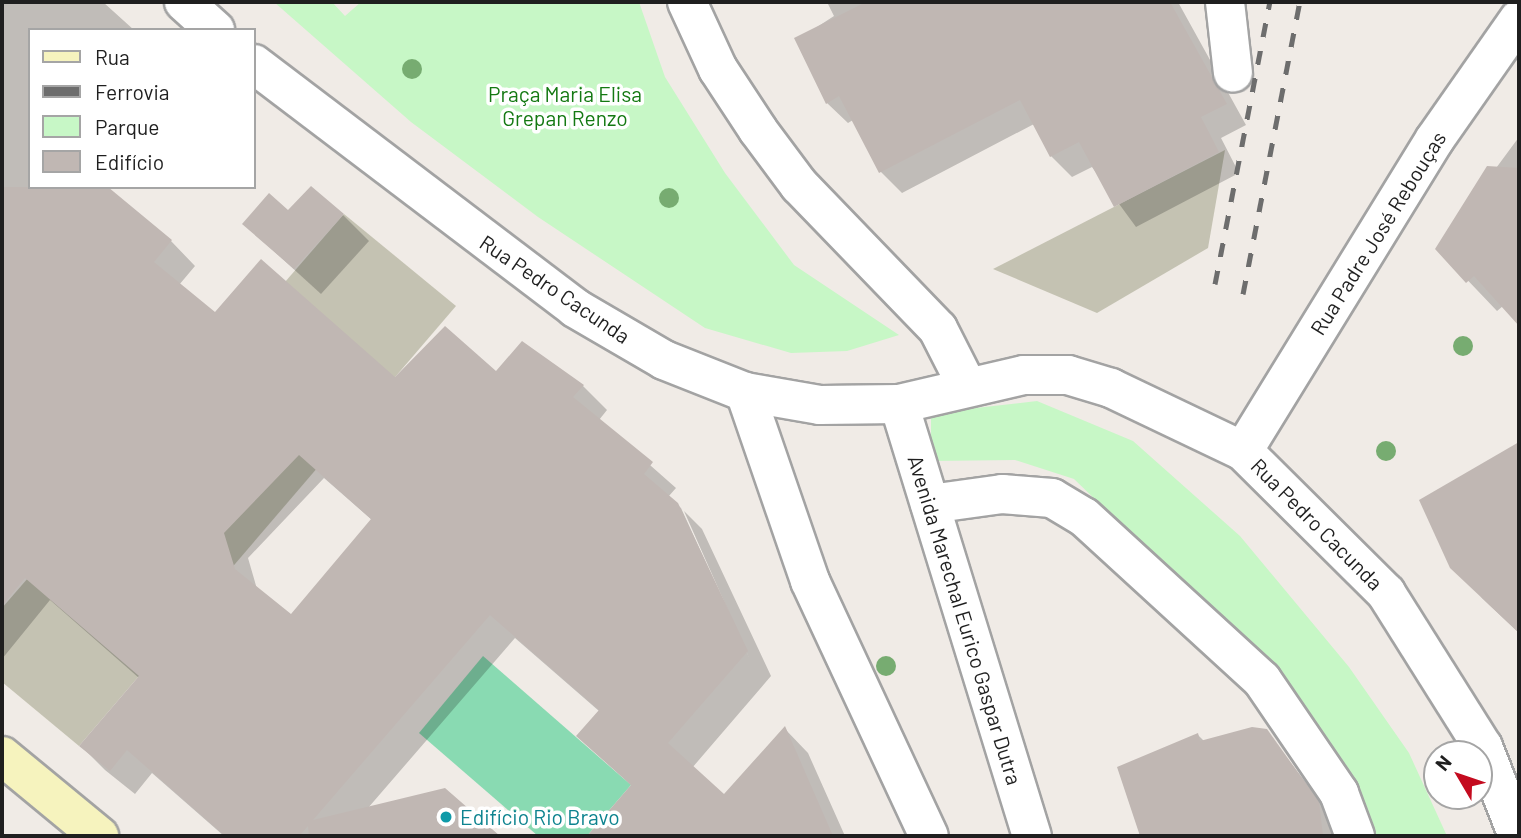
<!DOCTYPE html>
<html>
<head>
<meta charset="utf-8">
<style>
  body { margin:0 }
  #map { position:relative; width:1521px; height:838px; overflow:hidden; background:#f0ebe6; font-family:Barlow,sans-serif }
  div>[style] { position:absolute }
  [style*='--x'] { left:calc(var(--x)*1px); top:calc(var(--y)*1px); width:calc(var(--w)*1px); rotate:calc(var(--a)*1deg) }
  .construction>* { inset:0; background:#c4c2b2 }
  .park>* { inset:0; background:#c7f7c6 }
  .pitch>* { inset:0; background:#89dab2 }
  .shadow>* { inset:0; background:#0003 }
  .building>* { inset:0; background:#c0b7b3 }
  .roads { filter:drop-shadow(2px 0 #a3a3a3) drop-shadow(-2px 0 #a3a3a3) drop-shadow(0 2px #a3a3a3) drop-shadow(0 -2px #a3a3a3) }
  .street>* { height:38px; margin:-19px; padding:0 19px; transform-origin:19px; border-radius:19px; background:#fff }
  .secondary>* { height:38px; margin:-19px; padding:0 19px; transform-origin:19px; border-radius:19px; background:#f6f3be }
  .rail>* { height:5px; margin-top:-2.5px; transform-origin:0; background:repeating-linear-gradient(90deg,#6d6d6d 0 14px,transparent 0 28px) }
  .trees>* { width:20px; height:20px; margin:-10px; border-radius:50%; background:#77ac71 }
  .dots>* { width:19px; height:19px; translate:-50% -50%; box-sizing:border-box; border:4px solid #fff; border-radius:50% }
  span { translate:-50% -50%; white-space:nowrap; text-align:center; line-height:1.15; -webkit-text-stroke:7px #fff; paint-order:stroke }
  .park-label { font-size:21px; color:#147912 }
  .street-label { font-size:21px; color:#1f1f1f }
  .culture-label { font-size:21px; color:#0d838f }
  .left { translate:0 -50%; text-align:left }
  .frame { position:absolute; inset:0; border:4px solid #1f1f1f; pointer-events:none }
  .legend { position:absolute; left:28px; top:28px; width:228px; height:161px; box-sizing:border-box; background:#fff; border:2px solid #a5a5a5; margin:0; padding:9px 12px; list-style:none; font-size:21px; color:#1f1f1f }
  .legend li { display:flex; align-items:center; gap:14px; height:35px }
  .legend b { width:35px; border:2px solid #a5a5a5 }
  .north { position:absolute; left:1423px; top:740px; width:70px; height:70px; box-sizing:border-box; background:#fff; border:2px solid #a5a5a5; border-radius:50%; rotate:309deg; font-size:19px; font-weight:700; line-height:28px; text-align:center; color:#1f1f1f }
  .north::after { content:''; display:block; margin:auto; width:24px; height:32px; background:#c40b1f; clip-path:polygon(50% 0,100% 100%,50% 72%,0 100%) }
</style>
</head>
<body>
<div id="map">
  <div class="construction">
    <i style="clip-path:polygon(1225px 150px,1208px 248px,1097px 313px,993px 269px)"></i>
    <i style="clip-path:polygon(344px 214px,456px 306px,79px 746px,2px 682px,2px 608px)"></i>
  </div>
  <div class="park">
    <i style="clip-path:polygon(274px 2px,332px 2px,345px 16px,361px 2px,639px 2px,665px 77px,725px 173px,794px 265px,899px 335px,847px 351px,791px 353px,705px 328px,538px 217px,411px 122px)"></i>
    <i style="clip-path:polygon(1037px 401px,1133px 441px,1240px 536px,1349px 667px,1409px 753px,1447px 836px,1372px 836px,1218px 618px,1074px 479px,1015px 460px,931px 461px,931px 413px)"></i>
  </div>
  <div class="pitch">
    <i style="clip-path:polygon(483px 656px,631px 785px,587px 836px,538px 836px,419px 733px)"></i>
  </div>
  <div class="shadow">
    <i style="clip-path:polygon(evenodd,2px 2px,103px 2px,134px 30px,30px 30px,30px 187px,171px 241px,195px 266px,179px 285px,215px 314px,395px 379px,497px 374px,522px 344px,583px 386px,607px 410px,599px 420px,676px 488px,668px 497px,681px 508px,750px 660px,684px 511px,702px 529px,771px 676px,692px 768px,724px 797px,785px 729px,808px 753px,845px 836px,589px 836px,632px 786px,578px 735px,599px 711px,515px 638px,368px 808px,487px 827px,496px 836px,354px 836px,356px 822px,344px 836px,224px 836px,152px 773px,135px 794px,105px 770px,81px 746px,139px 678px,50px 600px,2px 659px,2px 2px,324px 478px,372px 520px,291px 617px,257px 589px,248px 558px,324px 478px)"></i>
    <i style="clip-path:polygon(827px 2px,1178px 2px,1246px 125px,1221px 138px,1239px 173px,1136px 227px,1092px 167px,1072px 177px,1051px 156px,1034px 124px,902px 193px,881px 172px,853px 120px,848px 123px,827px 103px,797px 40px,834px 16px)"></i>
    <i style="clip-path:polygon(1519px 137px,1519px 324px,1503px 306px,1497px 311px,1437px 248px)"></i>
    <i style="clip-path:polygon(343px 215px,369px 241px,321px 294px,244px 224px)"></i>
    <i style="clip-path:polygon(1519px 444px,1519px 633px,1482px 598px,1422px 500px)"></i>
    <i style="clip-path:polygon(1266px 731px,1338px 824px,1340px 836px,1187px 836px,1183px 822px,1198px 735px,1205px 742px)"></i>
  </div>
  <div class="building">
    <i style="clip-path:polygon(866px 2px,1170px 2px,1227px 104px,1201px 117px,1219px 152px,1114px 207px,1079px 142px,1050px 157px,1020px 100px,879px 173px,839px 96px,826px 104px,794px 38px)"></i>
    <i style="clip-path:polygon(1487px 166px,1519px 168px,1519px 326px,1474px 276px,1466px 283px,1435px 249px)"></i>
    <i style="clip-path:polygon(311px 186px,344px 214px,294px 269px,242px 224px,269px 193px,288px 210px)"></i>
    <i style="clip-path:polygon(evenodd,2px 187px,108px 187px,172px 240px,154px 262px,215px 312px,261px 259px,395px 377px,445px 326px,496px 371px,522px 341px,584px 385px,573px 397px,653px 462px,644px 474px,678px 503px,748px 651px,668px 743px,724px 794px,785px 726px,833px 836px,587px 836px,631px 785px,576px 736px,599px 710px,490px 615px,313px 820px,445px 788px,500px 836px,309px 836px,308px 826px,299px 836px,225px 836px,127px 750px,110px 771px,79px 746px,139px 676px,25px 578px,2px 606px,2px 187px,299px 455px,371px 519px,291px 614px,235px 569px,224px 533px,299px 455px)"></i>
    <i style="clip-path:polygon(1519px 442px,1519px 633px,1450px 568px,1419px 500px)"></i>
    <i style="clip-path:polygon(1252px 727px,1267px 729px,1319px 802px,1323px 836px,1140px 836px,1117px 767px,1198px 733px,1200px 741px)"></i>
  </div>
  <div class="roads">
    <div class="street">
      <i style="--x:184;--y:2;--w:42;--a:42.1"></i>
      <i style="--x:687;--y:2;--w:74;--a:65.2"></i>
      <i style="--x:718;--y:69;--w:73;--a:56.7"></i>
      <i style="--x:758;--y:130;--w:69;--a:53.3"></i>
      <i style="--x:799;--y:185;--w:200;--a:46"></i>
      <i style="--x:938;--y:329;--w:64;--a:63"></i>
      <i style="--x:1225;--y:2;--w:71;--a:83.6"></i>
      <i style="--x:254;--y:64;--w:403;--a:37.2"></i>
      <i style="--x:575;--y:308;--w:103;--a:30.3"></i>
      <i style="--x:664;--y:360;--w:87;--a:21.6"></i>
      <i style="--x:745;--y:392;--w:76;--a:9.8"></i>
      <i style="--x:820;--y:405;--w:79;--a:-0.7"></i>
      <i style="--x:899;--y:404;--w:128;--a:-13.1"></i>
      <i style="--x:1024;--y:375;--w:44;--a:0"></i>
      <i style="--x:1068;--y:375;--w:45;--a:16.8"></i>
      <i style="--x:1111;--y:388;--w:146;--a:25.5"></i>
      <i style="--x:1243;--y:451;--w:202;--a:44.8"></i>
      <i style="--x:1386;--y:593;--w:182;--a:57.8"></i>
      <i style="--x:1483;--y:747;--w:96;--a:68.5"></i>
      <i style="--x:745;--y:392;--w:200;--a:71"></i>
      <i style="--x:810;--y:581;--w:281;--a:65"></i>
      <i style="--x:899;--y:404;--w:452;--a:72.9"></i>
      <i style="--x:1243;--y:451;--w:366;--a:-58.4"></i>
      <i style="--x:1435;--y:139;--w:146;--a:-55"></i>
      <i style="--x:930;--y:504;--w:73;--a:-7.9"></i>
      <i style="--x:1002;--y:494;--w:50;--a:4.6"></i>
      <i style="--x:1052;--y:498;--w:37;--a:31"></i>
      <i style="--x:1084;--y:517;--w:241;--a:42.5"></i>
      <i style="--x:1262;--y:680;--w:137;--a:55.7"></i>
      <i style="--x:1339;--y:793;--w:46;--a:69.6"></i>
    </div>
    <div class="secondary">
      <i style="--x:2;--y:756;--w:126;--a:39.5"></i>
    </div>
  </div>
  <div class="rail">
    <i style="--x:1215;--y:284;--w:287;--a:-79"></i>
    <i style="--x:1243;--y:294;--w:298;--a:-79"></i>
  </div>
  <div class="trees">
    <i style="left:412px;top:69px"></i>
    <i style="left:669px;top:198px"></i>
    <i style="left:1463px;top:346px"></i>
    <i style="left:1386px;top:451px"></i>
    <i style="left:886px;top:666px"></i>
  </div>
  <div class="dots">
    <i style="left:446px;top:817px;background:#0f9aa8"></i>
  </div>
  <div class="park-label">
    <span style="left:565px;top:106px">Praça Maria Elisa<br>Grepan Renzo</span>
  </div>
  <div class="street-label">
    <span style="left:1378px;top:233px;rotate:-58deg">Rua Padre José Rebouças</span>
    <span style="left:555px;top:289px;rotate:34deg">Rua Pedro Cacunda</span>
    <span style="left:1317px;top:524px;rotate:45deg">Rua Pedro Cacunda</span>
    <span style="left:965px;top:620px;rotate:73deg">Avenida Marechal Eurico Gaspar Dutra</span>
  </div>
  <div class="culture-label">
    <span class="left" style="left:460px;top:817px">Edifício Rio Bravo</span>
  </div>
  <div class="frame"></div>
  <ul class="legend">
  <li><b style="height:9px;background:#f6f3be"></b>Rua</li>
  <li><b style="height:9px;background:#6d6d6d"></b>Ferrovia</li>
  <li><b style="height:19px;background:#c7f7c6"></b>Parque</li>
  <li><b style="height:19px;background:#c0b7b3"></b>Edifício</li>
  </ul>
  <div class="north">N</div>
</div>
</body>
</html>
